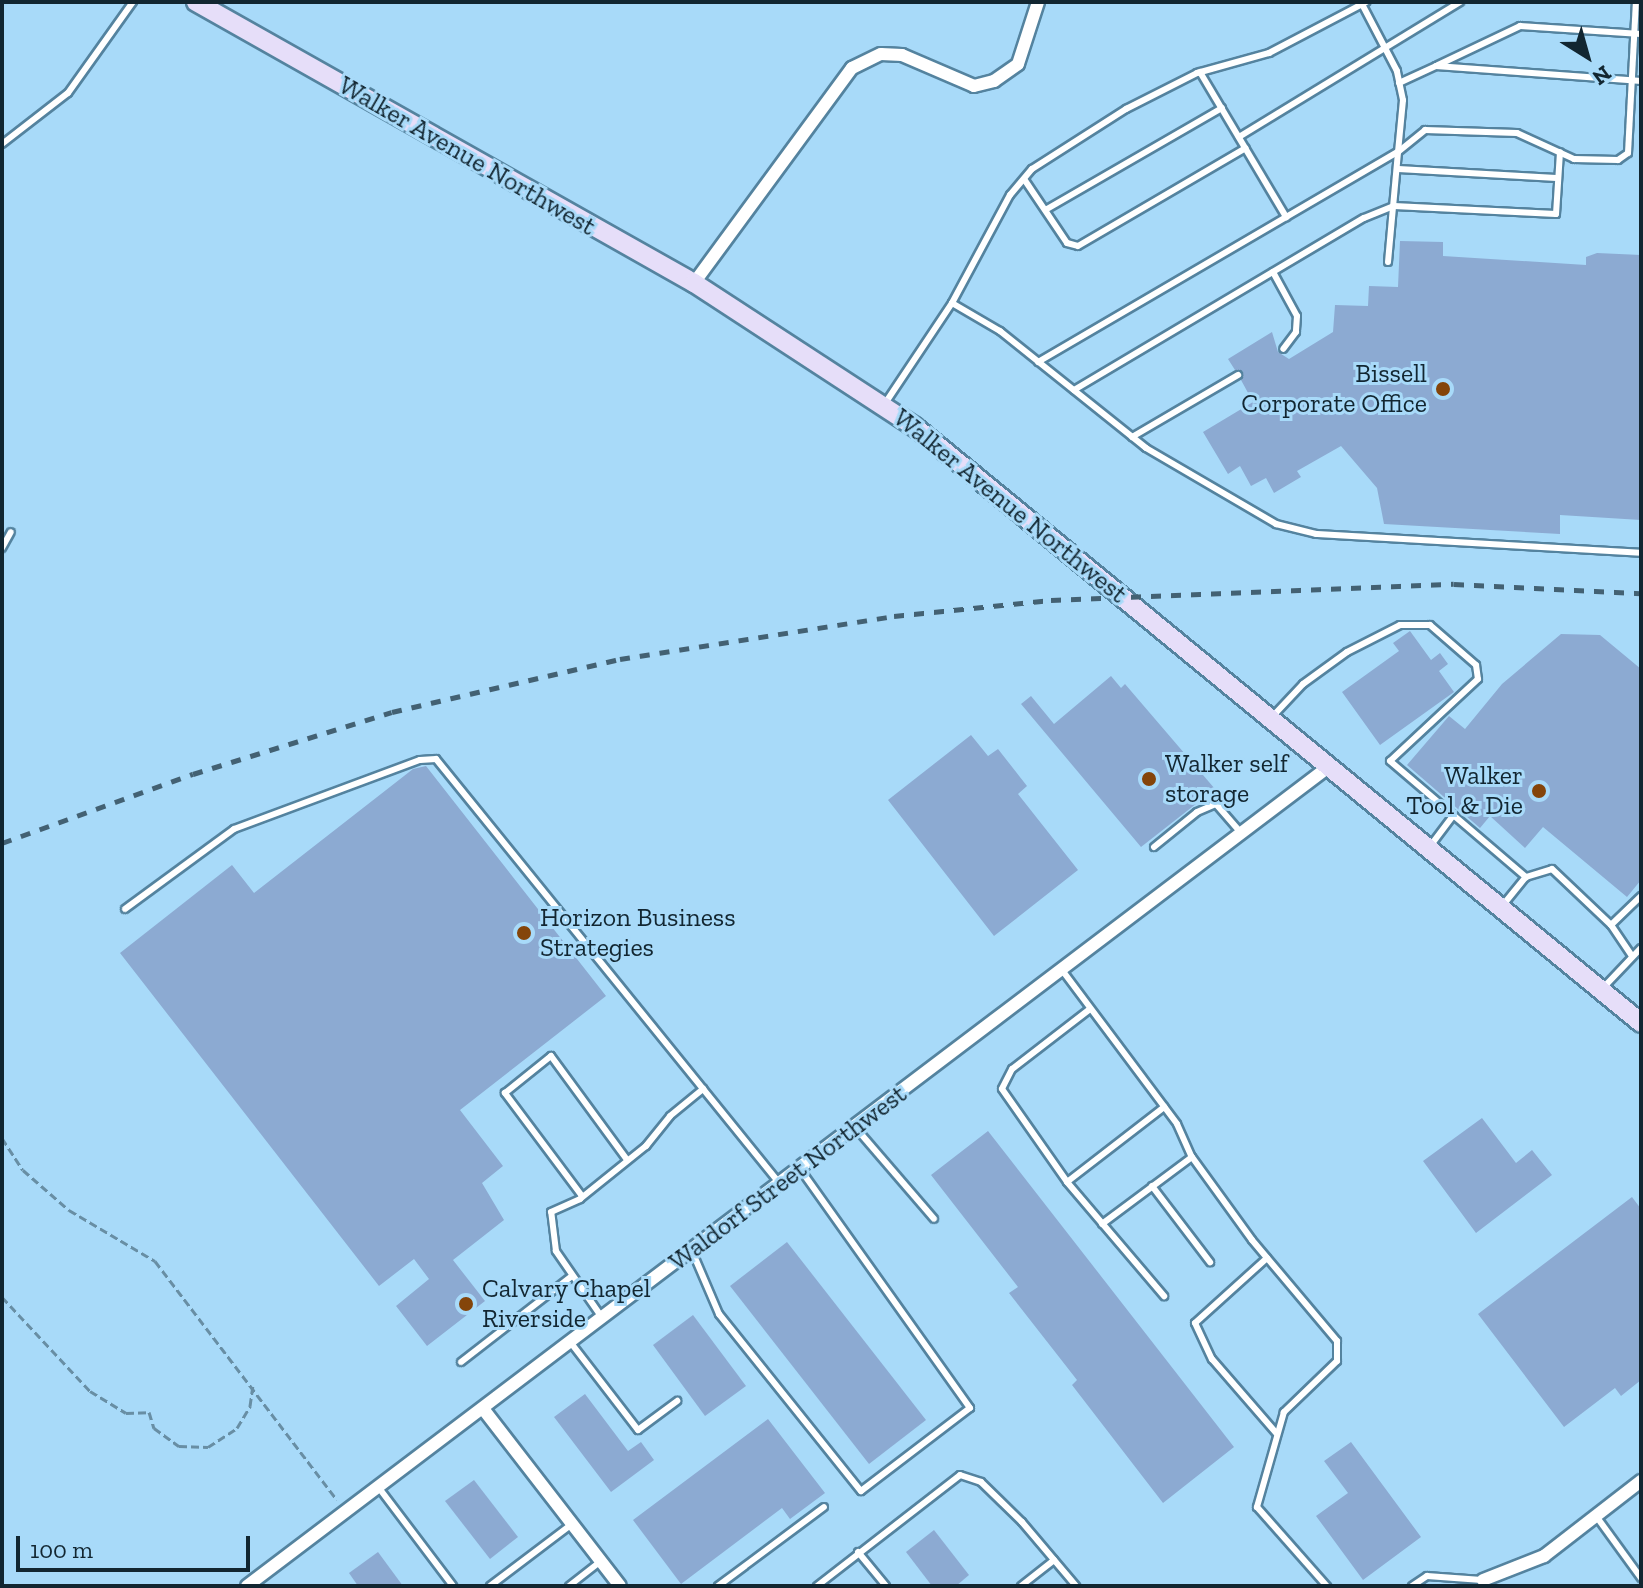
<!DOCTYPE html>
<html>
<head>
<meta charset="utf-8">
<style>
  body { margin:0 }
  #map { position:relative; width:1643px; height:1588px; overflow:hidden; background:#a8daf9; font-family:"Zilla Slab",serif }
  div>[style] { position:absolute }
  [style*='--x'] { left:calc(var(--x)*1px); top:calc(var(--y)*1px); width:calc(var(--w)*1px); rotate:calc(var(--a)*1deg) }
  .building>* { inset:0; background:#8caad2 }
  .path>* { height:3px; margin-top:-1.5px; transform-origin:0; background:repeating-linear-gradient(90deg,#688ea4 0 8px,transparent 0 12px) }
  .roads { filter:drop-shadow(2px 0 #54839f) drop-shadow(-2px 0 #54839f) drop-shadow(0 2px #54839f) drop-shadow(0 -2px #54839f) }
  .lane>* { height:6px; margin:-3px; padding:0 3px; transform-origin:3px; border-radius:3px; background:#fff }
  .street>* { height:12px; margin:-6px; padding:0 6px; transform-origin:6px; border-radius:6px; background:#fff }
  .secondary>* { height:18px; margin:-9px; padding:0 9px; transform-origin:9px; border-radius:9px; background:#e6def9 }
  .rail>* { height:5px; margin-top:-2.5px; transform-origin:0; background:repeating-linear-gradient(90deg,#436173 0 10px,transparent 0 20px) }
  .dots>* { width:22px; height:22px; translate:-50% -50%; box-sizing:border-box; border:4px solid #a8daf9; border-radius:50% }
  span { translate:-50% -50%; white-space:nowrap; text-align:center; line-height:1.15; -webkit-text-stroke:6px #a8daf9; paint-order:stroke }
  .street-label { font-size:26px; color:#122631 }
  .poi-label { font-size:26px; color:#122631 }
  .right { translate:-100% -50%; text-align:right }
  .left { translate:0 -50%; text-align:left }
  .frame { position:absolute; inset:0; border:4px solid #122631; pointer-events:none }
  .north { position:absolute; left:1547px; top:16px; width:80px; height:80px; -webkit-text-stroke:6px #a8daf9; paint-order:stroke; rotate:143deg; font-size:22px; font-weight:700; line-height:32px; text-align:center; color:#122631 }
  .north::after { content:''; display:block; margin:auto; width:28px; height:36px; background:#122631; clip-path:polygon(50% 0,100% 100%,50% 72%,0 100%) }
  .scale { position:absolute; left:16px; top:1536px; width:234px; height:36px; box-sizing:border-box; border:4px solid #122631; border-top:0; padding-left:10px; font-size:24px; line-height:28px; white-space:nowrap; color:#122631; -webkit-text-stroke:6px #a8daf9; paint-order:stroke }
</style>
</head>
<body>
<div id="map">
  <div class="building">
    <i style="clip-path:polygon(1400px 241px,1443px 242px,1443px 256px,1586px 265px,1586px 257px,1597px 253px,1641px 255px,1641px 520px,1560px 515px,1560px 534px,1384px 524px,1377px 488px,1341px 446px,1297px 471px,1301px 477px,1274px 493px,1266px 478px,1251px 486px,1240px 466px,1228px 474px,1203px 432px,1253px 402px,1241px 380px,1243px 371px,1235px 370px,1228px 359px,1272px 332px,1278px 352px,1289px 359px,1333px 332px,1335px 305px,1368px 306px,1369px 286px,1398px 287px)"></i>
    <i style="clip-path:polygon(1410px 631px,1431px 660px,1440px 653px,1448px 664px,1439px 671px,1454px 692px,1380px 745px,1342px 692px,1399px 651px,1393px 643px)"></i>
    <i style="clip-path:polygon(1561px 634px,1600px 635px,1641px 669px,1641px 880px,1627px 897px,1543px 827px,1525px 848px,1490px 816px,1480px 828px,1407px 765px,1449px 716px,1465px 729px,1502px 684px)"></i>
    <i style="clip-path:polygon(1111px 676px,1121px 688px,1125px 684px,1215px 789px,1141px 847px,1021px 704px,1031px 696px,1054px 724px)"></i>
    <i style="clip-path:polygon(971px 735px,988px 756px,998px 749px,1027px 786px,1018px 794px,1078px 870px,994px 936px,888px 800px)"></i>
    <i style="clip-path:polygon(426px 766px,606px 996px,460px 1110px,503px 1166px,482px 1183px,504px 1220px,453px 1260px,485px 1301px,427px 1346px,396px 1306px,429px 1279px,414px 1259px,379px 1286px,120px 953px,232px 865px,254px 893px,413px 769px)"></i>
    <i style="clip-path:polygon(1482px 1118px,1516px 1163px,1532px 1150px,1552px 1175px,1476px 1233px,1423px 1161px)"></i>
    <i style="clip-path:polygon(988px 1131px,1234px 1447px,1163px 1503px,1072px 1385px,1077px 1380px,1009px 1293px,1018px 1287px,931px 1175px)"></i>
    <i style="clip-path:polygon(1632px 1197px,1641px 1209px,1641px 1380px,1621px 1396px,1615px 1388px,1564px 1427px,1478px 1314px)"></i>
    <i style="clip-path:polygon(787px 1242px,926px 1420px,869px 1464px,730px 1286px)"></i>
    <i style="clip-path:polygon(693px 1315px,746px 1386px,705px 1416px,653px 1345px)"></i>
    <i style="clip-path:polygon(585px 1394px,628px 1451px,641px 1442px,654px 1460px,611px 1492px,554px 1417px)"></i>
    <i style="clip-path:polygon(768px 1419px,825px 1493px,790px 1519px,782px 1508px,681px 1584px,633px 1520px)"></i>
    <i style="clip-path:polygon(1351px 1442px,1421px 1537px,1363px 1580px,1316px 1516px,1348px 1493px,1324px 1461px)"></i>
    <i style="clip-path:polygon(474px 1480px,518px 1537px,490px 1559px,445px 1501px)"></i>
    <i style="clip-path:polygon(934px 1530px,969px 1575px,956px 1586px,932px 1586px,906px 1552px)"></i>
    <i style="clip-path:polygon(378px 1552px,403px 1586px,358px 1586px,349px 1573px)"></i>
  </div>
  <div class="path">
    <i style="--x:2;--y:1138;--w:38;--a:57"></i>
    <i style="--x:23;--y:1170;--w:61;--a:41"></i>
    <i style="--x:69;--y:1210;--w:100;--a:30.7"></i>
    <i style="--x:155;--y:1261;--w:300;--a:52.7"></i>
    <i style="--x:2;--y:1297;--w:129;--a:46.9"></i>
    <i style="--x:90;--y:1391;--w:42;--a:31.4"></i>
    <i style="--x:126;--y:1413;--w:23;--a:-2"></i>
    <i style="--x:149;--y:1412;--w:17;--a:73"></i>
    <i style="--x:154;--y:1428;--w:31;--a:36"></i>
    <i style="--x:179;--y:1446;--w:29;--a:2"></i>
    <i style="--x:208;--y:1447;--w:35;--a:-33"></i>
    <i style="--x:237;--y:1428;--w:26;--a:-59"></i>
    <i style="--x:250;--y:1406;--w:21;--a:-82"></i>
  </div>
  <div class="roads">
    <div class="lane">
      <i style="--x:1438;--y:65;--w:91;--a:-25.4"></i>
      <i style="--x:1520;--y:26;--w:121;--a:3.8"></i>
      <i style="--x:1200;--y:72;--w:169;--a:59.3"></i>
      <i style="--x:1399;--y:83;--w:41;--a:-24.7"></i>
      <i style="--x:1436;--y:66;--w:206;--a:4.2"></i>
      <i style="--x:1239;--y:137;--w:259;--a:-31.4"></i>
      <i style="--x:2;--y:144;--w:83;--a:-37.7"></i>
      <i style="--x:68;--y:93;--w:112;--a:-54.5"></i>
      <i style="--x:1397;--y:169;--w:161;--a:3.2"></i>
      <i style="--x:1024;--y:179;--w:77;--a:56.1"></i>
      <i style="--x:1067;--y:243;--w:11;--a:15"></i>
      <i style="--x:1078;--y:246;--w:194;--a:-30.3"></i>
      <i style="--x:1047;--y:209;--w:202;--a:-30"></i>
      <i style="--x:1388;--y:262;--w:110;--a:-84.8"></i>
      <i style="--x:1398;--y:152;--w:35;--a:-39"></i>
      <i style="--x:1425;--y:130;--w:92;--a:1.9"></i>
      <i style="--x:1517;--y:133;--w:63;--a:24.5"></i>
      <i style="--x:1574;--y:159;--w:44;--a:1.3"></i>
      <i style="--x:1618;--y:160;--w:12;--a:-35"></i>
      <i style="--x:1628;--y:153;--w:151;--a:-87"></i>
      <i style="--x:1273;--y:272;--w:50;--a:61.4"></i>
      <i style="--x:1297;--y:316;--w:16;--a:94"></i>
      <i style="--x:1296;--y:332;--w:21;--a:127"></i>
      <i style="--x:952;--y:303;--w:56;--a:30.3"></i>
      <i style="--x:1000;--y:331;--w:187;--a:38.7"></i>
      <i style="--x:1146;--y:448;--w:151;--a:30.3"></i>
      <i style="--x:1276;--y:524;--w:41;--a:14"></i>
      <i style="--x:1316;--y:534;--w:326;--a:3.3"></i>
      <i style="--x:1038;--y:362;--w:417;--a:-30.3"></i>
      <i style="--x:1398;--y:152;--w:52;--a:-84.5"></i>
      <i style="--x:1403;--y:100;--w:30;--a:-102"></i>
      <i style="--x:1397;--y:71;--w:76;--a:-117.6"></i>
      <i style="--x:1074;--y:390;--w:337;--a:-30.7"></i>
      <i style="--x:1364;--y:218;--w:32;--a:-22"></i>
      <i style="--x:1394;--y:206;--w:162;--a:2.8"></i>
      <i style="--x:1556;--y:214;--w:62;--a:-86.3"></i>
      <i style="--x:884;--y:405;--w:123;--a:-56.3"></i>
      <i style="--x:952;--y:303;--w:123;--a:-61.8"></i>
      <i style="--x:1010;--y:195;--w:34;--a:-50"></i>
      <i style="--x:1032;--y:169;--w:112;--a:-32.6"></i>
      <i style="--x:1126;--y:109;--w:80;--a:-26.9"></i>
      <i style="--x:1197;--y:73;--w:75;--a:-15.5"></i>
      <i style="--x:1269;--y:53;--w:110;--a:-27.7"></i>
      <i style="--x:1132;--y:437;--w:123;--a:-30.3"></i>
      <i style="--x:2;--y:548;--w:18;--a:-61"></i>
      <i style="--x:1272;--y:717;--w:45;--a:-46.8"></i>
      <i style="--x:1303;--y:684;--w:54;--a:-36"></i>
      <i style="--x:1347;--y:652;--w:59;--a:-27"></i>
      <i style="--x:1400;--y:625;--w:30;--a:0"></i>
      <i style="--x:1430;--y:625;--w:61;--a:41"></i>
      <i style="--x:1476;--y:665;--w:14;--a:82"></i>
      <i style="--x:1478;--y:679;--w:120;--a:137"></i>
      <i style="--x:1390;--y:761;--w:179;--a:40.5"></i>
      <i style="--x:1526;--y:877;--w:27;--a:-17"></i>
      <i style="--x:1552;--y:869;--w:81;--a:43.5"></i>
      <i style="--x:1431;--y:845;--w:36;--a:-53"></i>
      <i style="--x:1154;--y:847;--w:55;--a:-39.1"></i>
      <i style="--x:1197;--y:812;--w:21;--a:-23"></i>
      <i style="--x:1216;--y:804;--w:38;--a:49"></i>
      <i style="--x:1503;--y:905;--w:36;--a:-51"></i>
      <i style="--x:125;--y:909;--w:135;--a:-36.3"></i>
      <i style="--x:234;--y:829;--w:198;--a:-20.4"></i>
      <i style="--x:420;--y:760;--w:16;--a:-4"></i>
      <i style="--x:436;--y:759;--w:547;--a:51.01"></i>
      <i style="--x:1632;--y:956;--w:37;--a:-124"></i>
      <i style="--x:1611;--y:925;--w:42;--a:-44"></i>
      <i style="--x:1062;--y:970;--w:192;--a:53.2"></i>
      <i style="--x:1177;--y:1124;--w:36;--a:66"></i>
      <i style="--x:1192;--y:1157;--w:102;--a:54.1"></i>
      <i style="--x:1252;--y:1240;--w:132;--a:49.9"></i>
      <i style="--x:1337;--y:1341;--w:20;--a:90"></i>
      <i style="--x:1337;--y:1361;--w:74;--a:136.1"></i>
      <i style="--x:1284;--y:1412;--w:99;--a:105.9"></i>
      <i style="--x:1257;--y:1507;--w:106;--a:48.5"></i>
      <i style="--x:1603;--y:988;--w:55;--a:-46.5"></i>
      <i style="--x:1090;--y:1009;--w:98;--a:142.4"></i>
      <i style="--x:1012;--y:1069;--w:22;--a:117"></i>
      <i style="--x:1002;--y:1089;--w:113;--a:55"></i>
      <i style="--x:1067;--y:1182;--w:123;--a:-37.7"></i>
      <i style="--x:855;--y:1127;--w:121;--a:49.3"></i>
      <i style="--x:1067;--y:1182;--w:150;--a:49.6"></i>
      <i style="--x:1152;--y:1186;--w:96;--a:52.7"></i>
      <i style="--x:582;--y:1196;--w:129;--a:-126.8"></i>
      <i style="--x:505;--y:1093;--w:59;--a:-38.8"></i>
      <i style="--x:551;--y:1056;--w:129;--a:53.8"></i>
      <i style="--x:1102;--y:1224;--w:112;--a:-36.7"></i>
      <i style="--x:692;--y:1251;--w:69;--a:66.8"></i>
      <i style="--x:719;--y:1314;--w:227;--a:51.3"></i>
      <i style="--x:861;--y:1491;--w:137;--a:-37.3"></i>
      <i style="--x:970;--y:1408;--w:293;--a:-125.4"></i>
      <i style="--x:1267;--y:1258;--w:97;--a:137.9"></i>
      <i style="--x:1195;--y:1323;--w:40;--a:65"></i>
      <i style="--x:1212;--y:1359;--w:98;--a:49.1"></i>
      <i style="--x:603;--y:1319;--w:83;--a:-124.7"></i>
      <i style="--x:556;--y:1251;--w:39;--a:-97"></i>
      <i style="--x:551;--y:1212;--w:32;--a:-24"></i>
      <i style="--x:580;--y:1199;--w:85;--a:-38.8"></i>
      <i style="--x:646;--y:1146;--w:38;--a:-51"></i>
      <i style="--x:670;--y:1116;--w:43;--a:-39.3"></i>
      <i style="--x:571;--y:1343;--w:110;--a:52.4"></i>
      <i style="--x:638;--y:1430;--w:49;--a:-36.6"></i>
      <i style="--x:461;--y:1362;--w:140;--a:-37.8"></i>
      <i style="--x:379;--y:1488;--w:123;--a:52.9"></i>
      <i style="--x:1596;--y:1516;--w:77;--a:54"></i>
      <i style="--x:858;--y:1552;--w:44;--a:50.5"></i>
      <i style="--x:490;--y:1586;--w:103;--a:-37.1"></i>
      <i style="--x:569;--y:1586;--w:41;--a:-38"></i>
      <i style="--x:718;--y:1586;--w:132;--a:-36.7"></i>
      <i style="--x:817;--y:1586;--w:181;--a:-37.8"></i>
      <i style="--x:960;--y:1475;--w:22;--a:18"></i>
      <i style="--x:981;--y:1482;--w:57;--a:44.3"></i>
      <i style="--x:1022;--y:1522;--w:84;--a:49.8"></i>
      <i style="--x:1021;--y:1586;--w:42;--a:-38.2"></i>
      <i style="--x:1412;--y:1586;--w:18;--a:-34"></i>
      <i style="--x:1427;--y:1576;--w:55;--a:4.2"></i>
    </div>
    <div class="street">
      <i style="--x:694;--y:283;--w:267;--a:-53.7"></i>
      <i style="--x:852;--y:68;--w:32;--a:-26"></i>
      <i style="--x:881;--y:54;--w:21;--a:3"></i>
      <i style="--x:902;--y:55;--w:78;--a:23.3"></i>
      <i style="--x:974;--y:86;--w:21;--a:-14"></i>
      <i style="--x:994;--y:81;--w:29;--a:-35"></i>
      <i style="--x:1018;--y:64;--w:65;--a:-72.1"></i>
      <i style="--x:484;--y:1410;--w:222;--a:52.3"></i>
      <i style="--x:1483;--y:1580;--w:66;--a:-21.5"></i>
      <i style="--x:1544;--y:1556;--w:123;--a:-37.7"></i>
      <i style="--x:247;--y:1586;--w:1355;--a:-37.14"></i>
    </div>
    <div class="secondary">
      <i style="--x:196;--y:2;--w:572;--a:29.43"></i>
      <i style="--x:694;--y:283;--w:264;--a:33.1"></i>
      <i style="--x:915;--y:427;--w:939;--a:39.38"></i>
    </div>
  </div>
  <div class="rail">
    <i style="--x:2;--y:843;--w:203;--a:-19.9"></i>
    <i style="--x:193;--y:774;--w:208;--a:-17.3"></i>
    <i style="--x:392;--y:712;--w:234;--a:-13.1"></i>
    <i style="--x:620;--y:659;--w:277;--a:-8.9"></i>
    <i style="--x:894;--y:616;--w:158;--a:-5.8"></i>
    <i style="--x:1051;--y:600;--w:403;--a:-2.3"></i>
    <i style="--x:1454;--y:584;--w:187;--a:2.8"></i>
  </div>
  <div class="dots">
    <i style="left:1443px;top:389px;background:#84450a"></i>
    <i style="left:1149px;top:779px;background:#84450a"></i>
    <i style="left:1539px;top:791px;background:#84450a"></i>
    <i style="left:524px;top:933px;background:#84450a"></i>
    <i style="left:466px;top:1304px;background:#84450a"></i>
  </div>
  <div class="street-label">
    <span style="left:467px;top:156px;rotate:30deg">Walker Avenue Northwest</span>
    <span style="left:1010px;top:506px;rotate:39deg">Walker Avenue Northwest</span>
    <span style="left:788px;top:1178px;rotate:-37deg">Waldorf Street Northwest</span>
  </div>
  <div class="poi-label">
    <span class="right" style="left:1427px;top:389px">Bissell<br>Corporate Office</span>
    <span class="left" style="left:1165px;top:779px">Walker self<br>storage</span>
    <span class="right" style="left:1523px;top:791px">Walker<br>Tool &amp; Die</span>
    <span class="left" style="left:540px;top:933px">Horizon Business<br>Strategies</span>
    <span class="left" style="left:482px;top:1304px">Calvary Chapel<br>Riverside</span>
  </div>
  <div class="frame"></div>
  <div class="north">N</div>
  <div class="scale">100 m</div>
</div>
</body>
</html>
